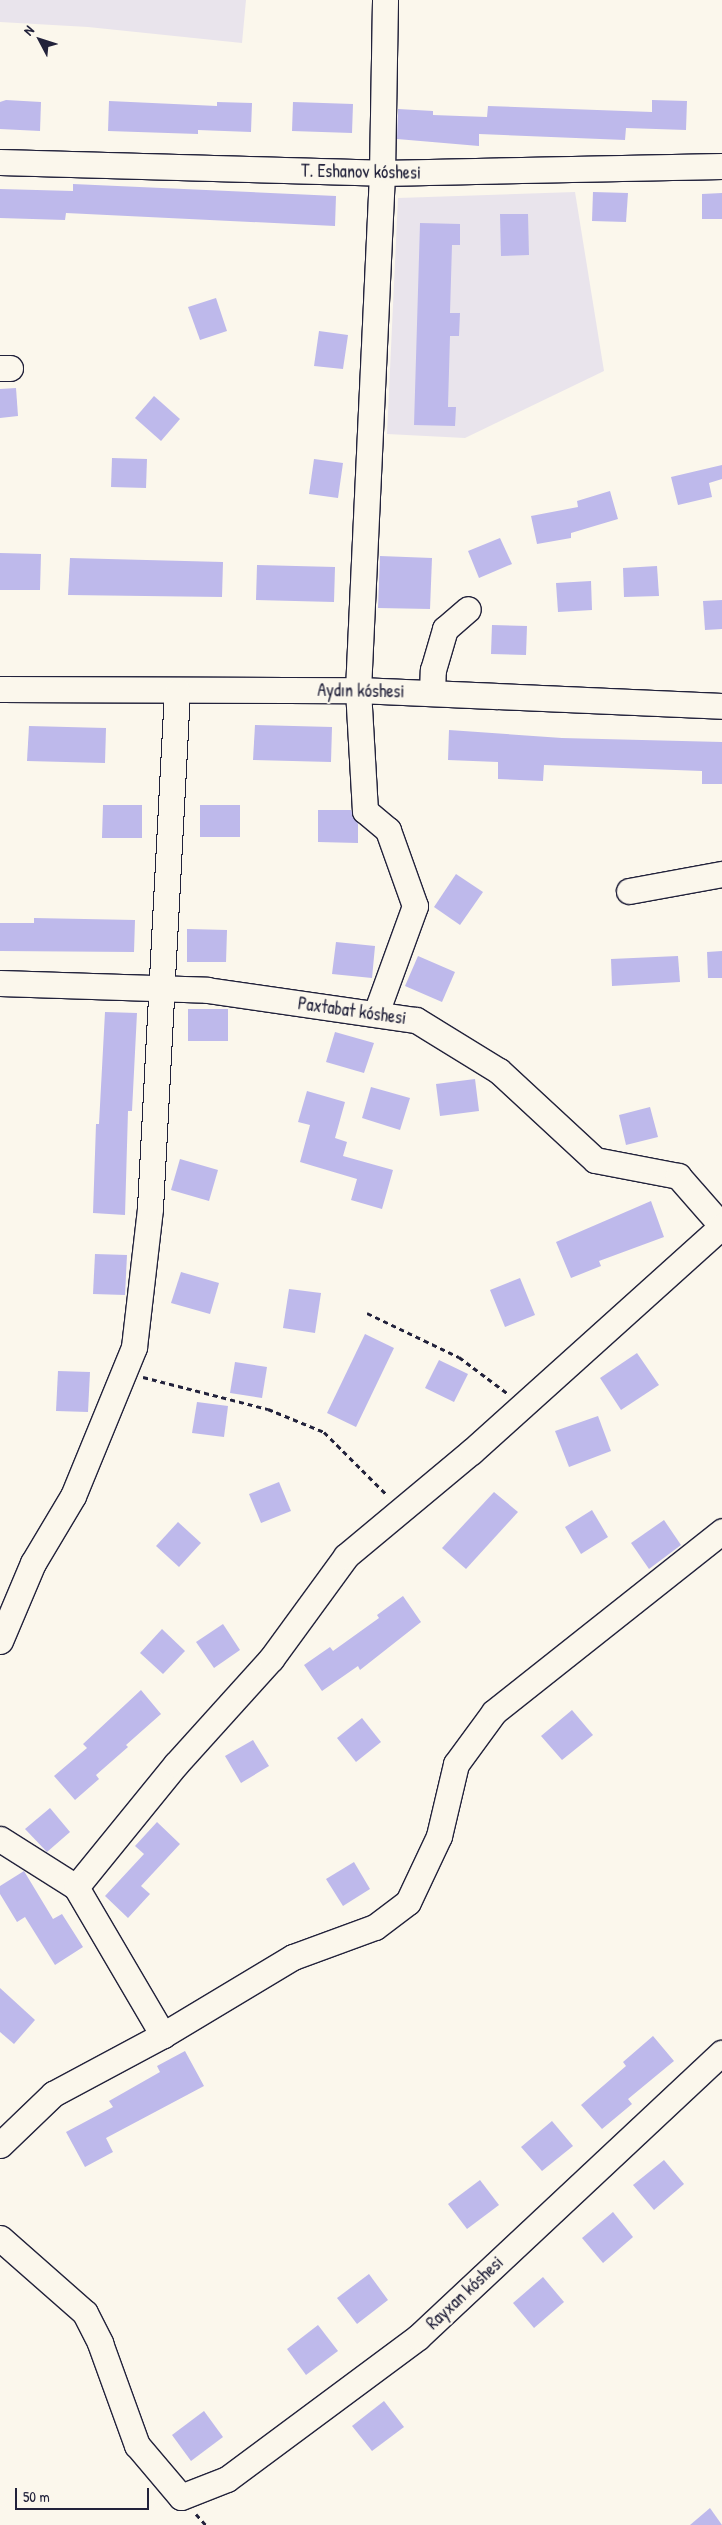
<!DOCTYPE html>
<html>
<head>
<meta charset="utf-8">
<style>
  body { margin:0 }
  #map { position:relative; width:722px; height:2525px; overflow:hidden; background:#fbf7ec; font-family:"Patrick Hand",sans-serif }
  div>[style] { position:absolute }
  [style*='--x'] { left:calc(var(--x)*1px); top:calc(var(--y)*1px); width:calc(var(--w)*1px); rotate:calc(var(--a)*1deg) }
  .built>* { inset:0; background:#e9e4ec }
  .building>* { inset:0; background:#beb9eb }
  .path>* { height:3px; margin-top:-1.5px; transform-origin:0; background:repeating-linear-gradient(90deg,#22223b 0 5px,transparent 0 9px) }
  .roads { filter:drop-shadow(1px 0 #22223b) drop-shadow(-1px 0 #22223b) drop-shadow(0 1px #22223b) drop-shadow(0 -1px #22223b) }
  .minor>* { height:25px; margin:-12.5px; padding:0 12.5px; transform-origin:12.5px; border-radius:12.5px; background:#fbf7ec }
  span { translate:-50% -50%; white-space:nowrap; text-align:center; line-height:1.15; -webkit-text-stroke:4px #fbf7ec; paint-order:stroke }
  .street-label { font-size:18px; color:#22223b }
  .north { position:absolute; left:15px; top:15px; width:50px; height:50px; -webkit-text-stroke:4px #fbf7ec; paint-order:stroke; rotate:310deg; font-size:14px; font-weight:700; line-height:20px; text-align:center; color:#22223b }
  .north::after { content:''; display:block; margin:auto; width:18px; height:22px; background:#22223b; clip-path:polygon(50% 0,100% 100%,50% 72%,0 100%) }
  .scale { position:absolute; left:15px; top:2488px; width:134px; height:22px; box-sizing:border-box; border:2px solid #22223b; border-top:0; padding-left:6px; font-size:15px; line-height:18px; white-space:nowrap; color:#22223b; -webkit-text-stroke:4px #fbf7ec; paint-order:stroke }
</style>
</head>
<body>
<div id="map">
  <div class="built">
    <i style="clip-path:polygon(0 0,246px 0,242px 43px,88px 27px,0 22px)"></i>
    <i style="clip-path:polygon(575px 192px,604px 371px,465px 438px,387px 434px,398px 198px)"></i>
  </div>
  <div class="building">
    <i style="clip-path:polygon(6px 100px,41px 102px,40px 131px,0 129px,0 102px)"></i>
    <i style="clip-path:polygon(652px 100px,687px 101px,686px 130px,626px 128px,625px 140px,479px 134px,479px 146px,397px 139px,398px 109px,433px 111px,433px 115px,487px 117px,488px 106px,652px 112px)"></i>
    <i style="clip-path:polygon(109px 101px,217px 106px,217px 102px,252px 103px,251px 132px,198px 130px,198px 134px,108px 131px)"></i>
    <i style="clip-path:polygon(293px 102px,353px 104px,352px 133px,292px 131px)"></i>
    <i style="clip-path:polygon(73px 184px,336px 196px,335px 226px,66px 213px,65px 220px,0 218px,0 189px,73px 191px)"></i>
    <i style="clip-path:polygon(593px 192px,628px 193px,626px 222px,592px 221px)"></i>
    <i style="clip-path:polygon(722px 193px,722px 219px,702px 219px,702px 194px)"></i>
    <i style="clip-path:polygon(500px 214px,528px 214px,529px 255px,501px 256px)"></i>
    <i style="clip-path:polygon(420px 223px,460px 224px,460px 245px,452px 245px,450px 313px,460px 313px,459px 336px,450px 336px,448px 407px,456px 407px,455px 426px,414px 425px)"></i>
    <i style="clip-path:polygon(216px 298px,227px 331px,200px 340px,188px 307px)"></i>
    <i style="clip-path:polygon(319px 331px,348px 335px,343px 369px,314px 366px)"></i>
    <i style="clip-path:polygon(16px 388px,18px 416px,0 418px,0 389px)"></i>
    <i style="clip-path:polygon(154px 396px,180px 419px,161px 441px,135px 418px)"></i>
    <i style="clip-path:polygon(112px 458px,147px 459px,146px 488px,111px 487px)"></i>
    <i style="clip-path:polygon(314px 459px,343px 463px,338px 498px,309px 494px)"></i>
    <i style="clip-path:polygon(722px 465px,722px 479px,709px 483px,712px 497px,678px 505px,671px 477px)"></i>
    <i style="clip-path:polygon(610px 491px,618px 519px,571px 533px,571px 538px,537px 544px,531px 516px,578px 507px,577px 501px)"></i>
    <i style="clip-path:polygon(500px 538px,512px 564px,479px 578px,468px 551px)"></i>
    <i style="clip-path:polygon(0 553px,41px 554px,40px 590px,0 590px)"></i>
    <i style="clip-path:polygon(380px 556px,432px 558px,430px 609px,378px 608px)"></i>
    <i style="clip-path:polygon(70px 558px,223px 562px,222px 597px,68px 595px)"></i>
    <i style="clip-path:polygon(257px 565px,335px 567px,334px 602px,256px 600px)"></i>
    <i style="clip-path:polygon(657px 566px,659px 596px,624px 597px,623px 568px)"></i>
    <i style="clip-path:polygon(591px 581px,592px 610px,558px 612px,556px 583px)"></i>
    <i style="clip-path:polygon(722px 600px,722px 629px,705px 630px,703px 601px)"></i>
    <i style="clip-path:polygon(492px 625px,527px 626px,526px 655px,491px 654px)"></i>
    <i style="clip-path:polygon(255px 725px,332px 727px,331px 762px,253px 760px)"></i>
    <i style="clip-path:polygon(29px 726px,106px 728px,105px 763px,27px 761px)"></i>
    <i style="clip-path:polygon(449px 730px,562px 738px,722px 742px,722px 784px,702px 784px,702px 771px,544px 765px,543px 781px,498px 779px,498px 762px,448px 760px)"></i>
    <i style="clip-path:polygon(103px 805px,142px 805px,142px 838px,102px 838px)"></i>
    <i style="clip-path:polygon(200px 805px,240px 805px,240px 837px,200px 837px)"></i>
    <i style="clip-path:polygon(318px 810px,351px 810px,358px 824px,358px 843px,318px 842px)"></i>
    <i style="clip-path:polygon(456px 874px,483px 892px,460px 925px,434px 907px)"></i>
    <i style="clip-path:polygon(34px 918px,135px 920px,134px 952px,0 951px,0 923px,34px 923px)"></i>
    <i style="clip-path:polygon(187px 929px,227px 930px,226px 962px,187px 962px)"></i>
    <i style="clip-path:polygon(336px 942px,375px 946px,372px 978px,332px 974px)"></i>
    <i style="clip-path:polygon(722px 951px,722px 978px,708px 978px,707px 952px)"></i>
    <i style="clip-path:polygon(418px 956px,455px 972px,442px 1002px,405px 986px)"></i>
    <i style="clip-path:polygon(678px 956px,680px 982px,612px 986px,611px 959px)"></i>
    <i style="clip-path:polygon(188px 1009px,228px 1009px,228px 1041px,188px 1041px)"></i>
    <i style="clip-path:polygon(105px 1012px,137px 1013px,132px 1111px,128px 1111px,125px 1215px,93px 1213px,96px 1124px,99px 1124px)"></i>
    <i style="clip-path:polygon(335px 1032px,374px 1043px,364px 1073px,326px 1062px)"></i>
    <i style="clip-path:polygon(475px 1079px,479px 1111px,440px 1116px,436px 1084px)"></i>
    <i style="clip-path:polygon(371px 1087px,410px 1098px,400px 1130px,362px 1118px)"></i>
    <i style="clip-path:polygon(307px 1091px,345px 1102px,335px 1138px,347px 1142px,343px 1156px,393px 1170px,382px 1209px,351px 1200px,357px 1179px,300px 1162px,310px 1125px,298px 1122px)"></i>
    <i style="clip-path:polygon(650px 1107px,658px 1137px,626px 1145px,619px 1115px)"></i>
    <i style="clip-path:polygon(180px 1159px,218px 1170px,209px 1201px,171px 1190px)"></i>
    <i style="clip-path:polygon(651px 1201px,664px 1237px,599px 1261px,601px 1266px,571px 1278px,556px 1242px)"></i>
    <i style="clip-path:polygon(95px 1254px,127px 1255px,125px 1295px,93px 1294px)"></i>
    <i style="clip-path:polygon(181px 1272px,219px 1283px,210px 1314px,171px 1303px)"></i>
    <i style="clip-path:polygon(520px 1278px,535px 1315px,505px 1327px,490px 1290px)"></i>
    <i style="clip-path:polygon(289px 1289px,321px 1293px,315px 1333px,283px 1328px)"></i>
    <i style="clip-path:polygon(365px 1334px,394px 1348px,356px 1427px,327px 1413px)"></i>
    <i style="clip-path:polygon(637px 1353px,659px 1385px,621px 1410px,600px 1378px)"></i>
    <i style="clip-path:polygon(439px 1360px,468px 1374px,454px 1402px,425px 1388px)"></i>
    <i style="clip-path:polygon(235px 1362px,267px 1367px,262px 1398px,230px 1393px)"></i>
    <i style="clip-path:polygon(58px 1371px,90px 1372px,88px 1412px,56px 1411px)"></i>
    <i style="clip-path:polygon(197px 1402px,228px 1406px,224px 1437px,192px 1433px)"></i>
    <i style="clip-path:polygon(598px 1416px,611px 1451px,569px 1467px,555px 1431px)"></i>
    <i style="clip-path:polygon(279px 1482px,291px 1511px,261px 1523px,249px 1494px)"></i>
    <i style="clip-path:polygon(494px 1492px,518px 1512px,466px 1569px,442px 1548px)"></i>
    <i style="clip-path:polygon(592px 1510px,608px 1537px,581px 1554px,565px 1527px)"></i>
    <i style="clip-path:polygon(664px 1520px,681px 1545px,649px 1569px,631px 1543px)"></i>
    <i style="clip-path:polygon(178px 1522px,201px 1543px,179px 1567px,156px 1546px)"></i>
    <i style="clip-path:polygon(403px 1596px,421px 1622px,360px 1670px,358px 1666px,322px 1691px,304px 1665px,330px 1647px,333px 1651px,379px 1618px,377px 1615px)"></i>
    <i style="clip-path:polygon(223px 1624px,240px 1650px,214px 1668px,196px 1642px)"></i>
    <i style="clip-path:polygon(162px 1629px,185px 1651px,163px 1674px,140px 1653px)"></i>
    <i style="clip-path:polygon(141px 1690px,161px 1714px,126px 1745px,128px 1747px,96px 1775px,99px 1779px,75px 1800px,54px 1776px,87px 1748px,83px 1744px)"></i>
    <i style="clip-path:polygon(572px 1710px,593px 1735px,562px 1760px,541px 1736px)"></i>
    <i style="clip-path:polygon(362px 1718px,381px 1742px,356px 1762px,337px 1738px)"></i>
    <i style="clip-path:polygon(253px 1740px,269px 1766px,241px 1783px,225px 1756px)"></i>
    <i style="clip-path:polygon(50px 1808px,70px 1832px,47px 1852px,25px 1829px)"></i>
    <i style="clip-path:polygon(157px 1822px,180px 1844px,141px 1886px,150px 1894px,128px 1918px,105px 1896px,144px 1854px,135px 1846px)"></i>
    <i style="clip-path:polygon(354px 1862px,370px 1889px,343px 1906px,326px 1879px)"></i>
    <i style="clip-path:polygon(24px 1871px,53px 1919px,62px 1914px,83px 1947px,55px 1965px,25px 1917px,17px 1922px,0 1894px,0 1886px)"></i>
    <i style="clip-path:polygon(0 1988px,35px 2020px,14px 2044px,0 2032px)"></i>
    <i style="clip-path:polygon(653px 2036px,674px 2061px,628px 2099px,632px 2104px,602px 2129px,581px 2105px,626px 2066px,623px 2062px)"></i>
    <i style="clip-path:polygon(185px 2051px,204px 2086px,106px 2138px,113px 2152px,85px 2167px,66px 2132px,113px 2107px,109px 2101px,160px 2072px,157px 2066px)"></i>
    <i style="clip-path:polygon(552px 2121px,573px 2146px,542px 2171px,521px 2147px)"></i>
    <i style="clip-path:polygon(664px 2160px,684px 2184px,654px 2210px,633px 2185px)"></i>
    <i style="clip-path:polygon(480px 2180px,499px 2205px,467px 2229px,448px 2204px)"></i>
    <i style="clip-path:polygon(613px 2212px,633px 2237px,603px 2263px,582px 2238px)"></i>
    <i style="clip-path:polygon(369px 2274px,388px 2300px,357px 2324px,337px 2298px)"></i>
    <i style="clip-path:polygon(543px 2277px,564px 2302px,534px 2328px,513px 2303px)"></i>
    <i style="clip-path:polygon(318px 2325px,338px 2351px,306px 2375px,287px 2349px)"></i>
    <i style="clip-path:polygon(384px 2401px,404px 2427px,372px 2451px,352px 2426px)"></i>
    <i style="clip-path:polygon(204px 2411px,223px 2437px,191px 2461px,172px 2435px)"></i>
    <i style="clip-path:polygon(710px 2508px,722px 2525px,690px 2525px)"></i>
  </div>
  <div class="path">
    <i style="--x:367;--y:1313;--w:102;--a:25.6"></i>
    <i style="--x:459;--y:1357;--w:60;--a:36.9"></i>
    <i style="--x:143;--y:1377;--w:129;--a:14.4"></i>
    <i style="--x:268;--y:1409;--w:61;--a:22.3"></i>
    <i style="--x:324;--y:1432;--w:89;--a:45"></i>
    <i style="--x:196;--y:2514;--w:15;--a:48"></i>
  </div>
  <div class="roads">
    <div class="minor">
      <i style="--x:0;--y:162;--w:382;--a:1.6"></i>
      <i style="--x:382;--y:173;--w:340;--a:-1.2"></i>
      <i style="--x:0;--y:368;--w:10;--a:0"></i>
      <i style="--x:0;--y:689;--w:358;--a:0.2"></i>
      <i style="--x:358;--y:690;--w:364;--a:2.5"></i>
      <i style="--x:432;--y:693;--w:23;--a:-88"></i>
      <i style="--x:433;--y:670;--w:43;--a:-73.7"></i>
      <i style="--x:445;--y:629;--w:30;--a:-41"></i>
      <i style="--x:629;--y:891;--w:95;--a:-10.4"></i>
      <i style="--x:0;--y:983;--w:207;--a:1.9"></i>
      <i style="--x:207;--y:990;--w:211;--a:8.2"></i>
      <i style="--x:416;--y:1020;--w:97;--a:31.6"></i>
      <i style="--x:499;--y:1071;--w:131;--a:42.8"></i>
      <i style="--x:595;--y:1160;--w:85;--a:10.9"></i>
      <i style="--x:678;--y:1176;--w:67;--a:48.7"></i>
      <i style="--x:376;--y:1013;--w:114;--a:-70"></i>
      <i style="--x:415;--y:906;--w:81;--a:-109.6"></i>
      <i style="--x:388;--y:830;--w:30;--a:-140"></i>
      <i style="--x:365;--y:811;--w:121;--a:-93.3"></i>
      <i style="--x:358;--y:690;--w:518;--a:-87.34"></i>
      <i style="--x:382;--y:173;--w:173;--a:-89"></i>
      <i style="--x:0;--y:1641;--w:85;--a:-67.1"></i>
      <i style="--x:33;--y:1563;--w:78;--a:-59.2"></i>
      <i style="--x:73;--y:1496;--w:161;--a:-67.7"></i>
      <i style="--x:134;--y:1347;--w:140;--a:-83.4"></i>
      <i style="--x:150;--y:1208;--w:518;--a:-87.01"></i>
      <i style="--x:0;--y:1839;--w:90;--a:32.3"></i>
      <i style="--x:76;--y:1887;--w:172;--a:59.6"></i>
      <i style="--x:76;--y:1887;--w:159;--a:-50.9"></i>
      <i style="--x:176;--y:1764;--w:142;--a:-47.9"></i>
      <i style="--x:271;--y:1659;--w:127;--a:-53.9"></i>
      <i style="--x:346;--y:1556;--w:163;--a:-39.8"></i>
      <i style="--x:471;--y:1452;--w:338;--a:-42"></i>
      <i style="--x:0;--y:2145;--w:74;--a:-43.9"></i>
      <i style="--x:53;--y:2094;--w:125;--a:-28.2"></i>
      <i style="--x:163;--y:2035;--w:152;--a:-31"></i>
      <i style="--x:293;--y:1957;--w:87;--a:-20.1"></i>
      <i style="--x:375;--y:1927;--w:41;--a:-37.1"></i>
      <i style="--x:408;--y:1902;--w:73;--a:-64.8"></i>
      <i style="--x:439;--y:1836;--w:74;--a:-76.7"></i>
      <i style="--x:456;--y:1764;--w:64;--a:-53.8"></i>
      <i style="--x:494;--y:1712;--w:291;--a:-38.4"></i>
      <i style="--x:0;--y:2238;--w:113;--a:41.4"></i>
      <i style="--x:85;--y:2313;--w:34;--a:63"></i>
      <i style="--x:100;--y:2343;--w:109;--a:70.1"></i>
      <i style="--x:137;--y:2445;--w:68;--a:49.8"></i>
      <i style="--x:181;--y:2497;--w:49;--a:-21.4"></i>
      <i style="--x:227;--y:2479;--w:238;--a:-36.6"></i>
      <i style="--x:418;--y:2337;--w:416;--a:-43.1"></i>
    </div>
  </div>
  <div class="street-label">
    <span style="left:361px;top:172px;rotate:1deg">T. Eshanov kóshesi</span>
    <span style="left:361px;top:691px;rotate:1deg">Aydın kóshesi</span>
    <span style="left:352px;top:1011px;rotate:8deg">Paxtabat kóshesi</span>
    <span style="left:465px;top:2293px;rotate:-43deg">Rayxan kóshesi</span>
  </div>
  <div class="north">N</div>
  <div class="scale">50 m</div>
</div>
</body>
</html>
